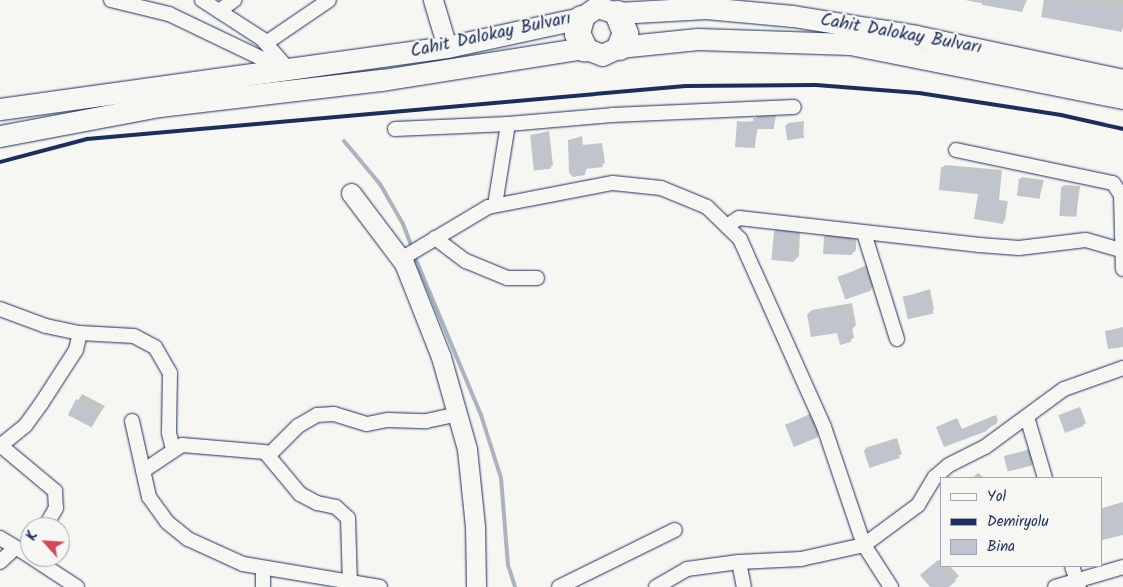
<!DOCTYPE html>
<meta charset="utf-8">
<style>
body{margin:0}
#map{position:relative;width:1123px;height:587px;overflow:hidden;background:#f6f6f2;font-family:Kalam,sans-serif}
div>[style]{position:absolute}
.shadow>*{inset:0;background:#0003;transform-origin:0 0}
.stream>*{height:4px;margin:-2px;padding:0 2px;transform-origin:2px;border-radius:2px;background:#abb2c0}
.building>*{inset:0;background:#c0c4cd;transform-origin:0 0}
.roads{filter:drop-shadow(0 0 1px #1b2f5e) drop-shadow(0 0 1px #1b2f5e)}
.street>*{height:14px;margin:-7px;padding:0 7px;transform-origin:7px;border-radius:7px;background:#f6f6f2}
.secondary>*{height:19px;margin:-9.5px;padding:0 9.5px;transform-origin:9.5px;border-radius:9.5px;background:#f6f6f2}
.primary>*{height:21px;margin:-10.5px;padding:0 10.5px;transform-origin:10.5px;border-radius:10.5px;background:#f6f6f2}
.highway>*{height:25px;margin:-12.5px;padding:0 12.5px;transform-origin:12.5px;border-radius:12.5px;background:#f6f6f2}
.rail>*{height:4px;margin:-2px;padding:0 2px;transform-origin:2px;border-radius:2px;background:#1b2f5e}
span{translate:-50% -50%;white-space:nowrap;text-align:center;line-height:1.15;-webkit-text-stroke:4.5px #f6f6f2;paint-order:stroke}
.street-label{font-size:18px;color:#1b2f5e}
.legend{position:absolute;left:940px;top:477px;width:162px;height:90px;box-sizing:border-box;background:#f6f6f2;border:1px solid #9ea6b7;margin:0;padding:6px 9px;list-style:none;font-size:15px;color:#1b2f5e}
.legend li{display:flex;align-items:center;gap:10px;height:25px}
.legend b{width:25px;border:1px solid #9ea6b7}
.north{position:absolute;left:20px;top:517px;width:50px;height:50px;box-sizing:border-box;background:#f6f6f2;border:1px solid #9ea6b7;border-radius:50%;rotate:296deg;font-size:14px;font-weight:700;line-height:20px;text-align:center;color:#1b2f5e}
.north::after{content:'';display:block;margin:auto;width:18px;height:22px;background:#d1495b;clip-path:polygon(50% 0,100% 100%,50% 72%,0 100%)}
</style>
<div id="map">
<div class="shadow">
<i style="clip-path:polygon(965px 0,1027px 0,1022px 11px)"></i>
<i style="clip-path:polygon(1045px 0,1123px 0,1123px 29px,1042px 16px)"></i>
<i style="clip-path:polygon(776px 115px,774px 127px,758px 128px,754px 147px,738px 122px,755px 121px,757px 116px)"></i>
<i style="clip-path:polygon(804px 121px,803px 137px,786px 126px,788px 123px)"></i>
<i style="clip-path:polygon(549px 131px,553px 165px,550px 167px,532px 135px)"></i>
<i style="clip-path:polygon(582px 136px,583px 145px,602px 143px,605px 163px,587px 168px,585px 174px,569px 140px)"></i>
<i style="clip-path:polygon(945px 165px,1002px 170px,999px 200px,1008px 201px,1005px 220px,1002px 222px,980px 193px,942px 168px)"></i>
<i style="clip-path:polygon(1022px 177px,1044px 180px,1039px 198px,1020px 179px)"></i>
<i style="clip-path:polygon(1064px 185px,1080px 186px,1076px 216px,1062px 187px)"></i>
<i style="clip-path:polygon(779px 227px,800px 230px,799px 256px,795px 260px,775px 231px)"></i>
<i style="clip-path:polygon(829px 233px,856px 236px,856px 250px,852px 254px,825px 237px)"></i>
<i style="clip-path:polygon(867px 265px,874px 286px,870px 290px,840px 277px)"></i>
<i style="clip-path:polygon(930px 289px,934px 310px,932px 312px,905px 297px)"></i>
<i style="clip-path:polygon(852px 303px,856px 325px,852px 329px,854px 337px,850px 341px,808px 314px,812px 310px)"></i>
<i style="clip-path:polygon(1123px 327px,1123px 346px,1107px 331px)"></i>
<i style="clip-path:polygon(82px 394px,105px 406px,91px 427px,69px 415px)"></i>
<i style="clip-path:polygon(1080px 407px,1086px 423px,1083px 425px,1060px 416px)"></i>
<i style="clip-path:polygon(813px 412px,821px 432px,817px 436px,787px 426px)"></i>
<i style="clip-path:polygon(996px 415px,998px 421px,987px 430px,945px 446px,937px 428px,957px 418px,962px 429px)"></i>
<i style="left:897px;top:438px;width:17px;height:33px;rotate:73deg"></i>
<i style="clip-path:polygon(1030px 449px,1034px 463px,1032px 465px,1006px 457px)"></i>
<i style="clip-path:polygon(978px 473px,984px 478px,972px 478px)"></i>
<i style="clip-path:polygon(1123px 502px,1123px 534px,1102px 540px,1102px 508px)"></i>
<i style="clip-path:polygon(942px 558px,942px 566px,950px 566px,959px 576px,947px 587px,932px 587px,926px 572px)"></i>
</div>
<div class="stream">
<i style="left:344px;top:141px;width:56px;rotate:50.1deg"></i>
<i style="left:380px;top:184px;width:46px;rotate:60.1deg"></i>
<i style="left:403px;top:224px;width:26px;rotate:69deg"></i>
<i style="left:414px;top:255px;width:173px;rotate:67.3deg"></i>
<i style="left:481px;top:415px;width:66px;rotate:72.4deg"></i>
<i style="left:501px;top:478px;width:87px;rotate:85.4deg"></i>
<i style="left:508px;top:565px;width:23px;rotate:72deg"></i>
</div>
<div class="building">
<i style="clip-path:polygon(982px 0,1025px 0,1022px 12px,982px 5px)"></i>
<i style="clip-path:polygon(1044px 0,1123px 3px,1122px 32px,1041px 17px)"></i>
<i style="clip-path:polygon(774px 117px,774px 129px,756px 129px,755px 148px,735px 147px,737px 121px,754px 123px,753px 118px)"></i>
<i style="left:802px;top:123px;width:15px;height:17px;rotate:82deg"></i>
<i style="left:547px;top:133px;width:36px;height:17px;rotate:84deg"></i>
<i style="clip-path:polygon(580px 138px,581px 147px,600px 144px,603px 167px,585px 169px,585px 175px,573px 177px,569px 173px,568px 140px)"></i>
<i style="clip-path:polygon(941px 167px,1000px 172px,997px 202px,1006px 203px,1003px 224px,974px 219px,978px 194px,939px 190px)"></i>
<i style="left:1019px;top:179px;width:23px;height:17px;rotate:7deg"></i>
<i style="left:1061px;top:187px;width:17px;height:29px;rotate:3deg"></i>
<i style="left:774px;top:231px;width:23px;height:29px;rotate:5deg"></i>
<i style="clip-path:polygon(824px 236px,853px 240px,852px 255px,823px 254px)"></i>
<i style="left:863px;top:268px;width:24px;height:27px;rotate:71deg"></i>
<i style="left:928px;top:291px;width:23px;height:26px;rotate:77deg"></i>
<i style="clip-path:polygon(848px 306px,853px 330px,848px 331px,851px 342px,840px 345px,837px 333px,811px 337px,807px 314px)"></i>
<i style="clip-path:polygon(1123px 328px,1123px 347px,1108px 349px,1105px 331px)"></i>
<i style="left:76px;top:399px;width:27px;height:18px;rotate:27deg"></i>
<i style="left:1077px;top:408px;width:19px;height:20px;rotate:69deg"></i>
<i style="left:809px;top:415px;width:24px;height:26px;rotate:68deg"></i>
<i style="clip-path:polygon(993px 416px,997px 424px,986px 428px,987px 431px,944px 447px,936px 427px,955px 419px,960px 430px)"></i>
<i style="left:894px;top:440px;width:19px;height:32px;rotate:72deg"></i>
<i style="left:1028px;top:450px;width:16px;height:25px;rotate:76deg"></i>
<i style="clip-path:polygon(1123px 504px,1123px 535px,1102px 540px,1102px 510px)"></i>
<i style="clip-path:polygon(938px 560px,956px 581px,949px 587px,930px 587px,920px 575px)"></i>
</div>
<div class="roads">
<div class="street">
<i style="left:111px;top:0;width:60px;rotate:13.6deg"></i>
<i style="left:169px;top:14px;width:127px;rotate:25.6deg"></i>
<i style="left:202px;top:0;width:72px;rotate:33deg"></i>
<i style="left:262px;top:39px;width:37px;rotate:49deg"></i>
<i style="left:219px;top:11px;width:19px;rotate:-36deg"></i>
<i style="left:266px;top:43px;width:76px;rotate:-34.3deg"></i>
<i style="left:395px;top:129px;width:113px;rotate:-2.5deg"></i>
<i style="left:508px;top:124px;width:104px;rotate:-4.9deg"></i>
<i style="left:612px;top:115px;width:182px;rotate:-2.5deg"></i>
<i style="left:956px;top:150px;width:160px;rotate:11.9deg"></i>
<i style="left:1113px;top:183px;width:14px;rotate:56deg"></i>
<i style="left:1121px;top:195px;width:74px;rotate:88.5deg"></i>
<i style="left:495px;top:205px;width:82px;rotate:-80.9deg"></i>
<i style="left:727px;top:226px;width:14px;rotate:-34deg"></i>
<i style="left:739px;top:218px;width:242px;rotate:6.4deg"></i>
<i style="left:979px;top:245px;width:40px;rotate:4.3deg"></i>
<i style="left:1019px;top:248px;width:67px;rotate:-6.8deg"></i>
<i style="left:1086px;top:240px;width:36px;rotate:16deg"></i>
<i style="left:864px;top:233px;width:111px;rotate:72.7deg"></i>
<i style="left:435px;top:238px;width:39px;rotate:37deg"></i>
<i style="left:466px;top:261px;width:44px;rotate:22.5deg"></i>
<i style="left:507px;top:278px;width:30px"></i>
<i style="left:401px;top:259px;width:101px;rotate:-30.9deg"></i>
<i style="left:488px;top:207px;width:127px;rotate:-10.9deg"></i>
<i style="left:613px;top:183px;width:48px;rotate:5.9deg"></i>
<i style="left:661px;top:188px;width:50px;rotate:22.4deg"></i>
<i style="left:707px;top:207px;width:46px;rotate:44.1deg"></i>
<i style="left:740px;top:239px;width:206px;rotate:65.9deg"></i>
<i style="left:824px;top:427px;width:125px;rotate:71.3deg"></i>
<i style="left:864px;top:545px;width:50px;rotate:57.3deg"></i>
<i style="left:0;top:309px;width:49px;rotate:20.3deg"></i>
<i style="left:46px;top:326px;width:35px;rotate:12deg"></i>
<i style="left:80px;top:333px;width:54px;rotate:3.2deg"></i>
<i style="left:134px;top:336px;width:24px;rotate:28deg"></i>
<i style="left:155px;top:347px;width:30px;rotate:60deg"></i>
<i style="left:170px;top:373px;width:60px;rotate:91deg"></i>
<i style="left:169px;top:433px;width:16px;rotate:76deg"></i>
<i style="left:1027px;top:417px;width:64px;rotate:73.6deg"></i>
<i style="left:132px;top:421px;width:78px;rotate:77.4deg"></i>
<i style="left:149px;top:497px;width:31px;rotate:54deg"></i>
<i style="left:167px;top:522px;width:27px;rotate:39deg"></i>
<i style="left:188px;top:539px;width:60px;rotate:24.4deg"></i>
<i style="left:243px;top:564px;width:139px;rotate:9.5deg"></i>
<i style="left:0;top:445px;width:72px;rotate:39.9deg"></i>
<i style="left:55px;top:491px;width:17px;rotate:87deg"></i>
<i style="left:56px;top:508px;width:22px;rotate:120deg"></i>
<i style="left:0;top:446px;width:32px;rotate:-39deg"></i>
<i style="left:25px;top:426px;width:27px;rotate:-54deg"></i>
<i style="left:41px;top:404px;width:64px;rotate:-57.1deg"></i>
<i style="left:76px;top:350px;width:17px;rotate:-77deg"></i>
<i style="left:269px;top:455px;width:41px;rotate:-45deg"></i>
<i style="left:298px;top:426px;width:22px;rotate:-30deg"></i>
<i style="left:317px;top:415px;width:17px;rotate:-3deg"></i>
<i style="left:334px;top:414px;width:34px;rotate:17deg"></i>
<i style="left:367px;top:424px;width:21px;rotate:-11deg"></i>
<i style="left:388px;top:420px;width:38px;rotate:2deg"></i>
<i style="left:426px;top:421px;width:34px;rotate:-12deg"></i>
<i style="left:143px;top:471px;width:47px;rotate:-33.7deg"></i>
<i style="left:182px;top:445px;width:83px;rotate:4.8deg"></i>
<i style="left:265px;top:452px;width:55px;rotate:50.2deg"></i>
<i style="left:300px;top:494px;width:19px;rotate:28deg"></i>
<i style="left:317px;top:503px;width:19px;rotate:12deg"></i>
<i style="left:336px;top:507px;width:16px;rotate:43deg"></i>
<i style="left:348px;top:518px;width:69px;rotate:88.3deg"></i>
<i style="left:0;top:538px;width:35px;rotate:31deg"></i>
<i style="left:31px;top:557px;width:55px;rotate:33.1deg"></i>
<i style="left:0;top:562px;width:21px;rotate:-43deg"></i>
<i style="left:739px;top:562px;width:25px;rotate:79deg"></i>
<i style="left:1072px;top:566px;width:22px;rotate:72deg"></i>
<i style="left:263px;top:568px;width:19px;rotate:90deg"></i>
<i style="left:559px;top:587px;width:129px;rotate:-26.2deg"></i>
<i style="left:656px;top:587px;width:36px;rotate:-30deg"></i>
<i style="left:687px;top:569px;width:52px;rotate:-7.7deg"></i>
<i style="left:739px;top:562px;width:62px;rotate:-2.8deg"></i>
<i style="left:801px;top:559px;width:65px;rotate:-12.5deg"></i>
<i style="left:864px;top:545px;width:67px;rotate:-36.5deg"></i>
<i style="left:918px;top:505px;width:33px;rotate:-59deg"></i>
<i style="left:935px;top:477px;width:18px;rotate:-41deg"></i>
<i style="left:949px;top:465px;width:40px;rotate:-26.6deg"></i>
<i style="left:985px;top:447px;width:98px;rotate:-36.3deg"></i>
<i style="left:1064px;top:389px;width:63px;rotate:-19.6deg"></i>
<i style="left:1055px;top:587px;width:71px;rotate:-16.4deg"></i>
</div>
<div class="secondary">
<i style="left:433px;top:0;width:49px;rotate:73.4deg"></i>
<i style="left:351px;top:193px;width:88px;rotate:52.9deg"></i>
<i style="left:404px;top:263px;width:101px;rotate:68.5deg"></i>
<i style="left:441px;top:357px;width:96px;rotate:74.2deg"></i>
<i style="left:467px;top:449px;width:78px;rotate:84.1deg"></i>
<i style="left:475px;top:527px;width:60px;rotate:89deg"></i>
</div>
<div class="primary">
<i style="left:0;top:109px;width:451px;rotate:-7.9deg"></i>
<i style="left:447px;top:47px;width:137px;rotate:-12.2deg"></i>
<i style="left:581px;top:18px;width:19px;rotate:-35deg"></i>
<i style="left:597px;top:7px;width:21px;rotate:17deg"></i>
<i style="left:617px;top:13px;width:89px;rotate:-3.2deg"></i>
<i style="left:706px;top:8px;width:87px;rotate:5.3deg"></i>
<i style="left:793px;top:16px;width:125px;rotate:9.2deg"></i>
<i style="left:916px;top:36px;width:212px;rotate:12deg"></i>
<i style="left:0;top:136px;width:162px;rotate:-10.7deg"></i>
<i style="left:159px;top:106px;width:225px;rotate:-6.7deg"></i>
<i style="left:382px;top:80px;width:205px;rotate:-9deg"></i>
<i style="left:584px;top:48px;width:19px;rotate:21deg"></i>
<i style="left:602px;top:55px;width:19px;rotate:-25deg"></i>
<i style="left:619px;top:47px;width:79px;rotate:-5.8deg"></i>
<i style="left:698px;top:39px;width:152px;rotate:1.9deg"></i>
<i style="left:850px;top:44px;width:278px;rotate:11.2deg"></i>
</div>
<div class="highway">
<i style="left:617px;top:13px;width:22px;rotate:68deg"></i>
<i style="left:625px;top:33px;width:15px;rotate:113deg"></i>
<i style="left:581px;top:18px;width:16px;rotate:105deg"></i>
<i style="left:577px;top:33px;width:17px;rotate:65deg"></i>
</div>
</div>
<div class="rail">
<i style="left:0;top:162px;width:90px;rotate:-14.8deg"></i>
<i style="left:87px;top:139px;width:601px;rotate:-5.06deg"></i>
<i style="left:686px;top:86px;width:130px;rotate:-0.4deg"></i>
<i style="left:816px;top:85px;width:103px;rotate:4.4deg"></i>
<i style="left:919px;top:93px;width:144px;rotate:8.8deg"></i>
<i style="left:1061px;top:115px;width:64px;rotate:12.7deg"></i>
</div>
<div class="street-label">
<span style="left:901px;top:35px;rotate:10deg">Cahit Dalokay Bulvarı</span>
<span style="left:491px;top:36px;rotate:-12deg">Cahit Dalokay Bulvarı</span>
</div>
<ul class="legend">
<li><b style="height:6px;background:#f6f6f2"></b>Yol</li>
<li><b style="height:6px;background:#1b2f5e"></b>Demiryolu</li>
<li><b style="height:14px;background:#c0c4cd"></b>Bina</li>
</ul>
<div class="north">K</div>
</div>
